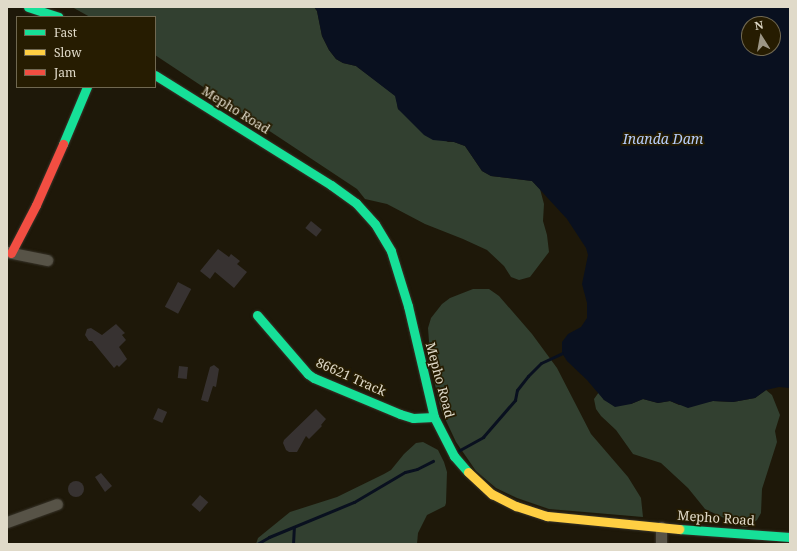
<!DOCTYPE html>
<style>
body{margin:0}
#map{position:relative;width:797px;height:551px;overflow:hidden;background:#1e1809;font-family:"Noto Serif",serif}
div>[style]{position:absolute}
.green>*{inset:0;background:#324030}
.water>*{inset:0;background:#09101f}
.stream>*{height:3px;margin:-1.5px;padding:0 1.5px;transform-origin:1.5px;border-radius:1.5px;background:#09101f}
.building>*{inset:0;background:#373231;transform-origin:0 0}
.round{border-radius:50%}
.roads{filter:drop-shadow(0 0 1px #38342a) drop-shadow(0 0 1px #38342a)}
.street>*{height:11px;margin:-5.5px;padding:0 5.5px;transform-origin:5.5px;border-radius:5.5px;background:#575347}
.fast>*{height:9px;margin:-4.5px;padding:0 4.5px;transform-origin:4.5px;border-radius:4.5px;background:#16e098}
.slow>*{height:9px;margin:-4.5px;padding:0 4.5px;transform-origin:4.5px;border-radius:4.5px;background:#ffcf43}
.jam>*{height:9px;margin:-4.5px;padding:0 4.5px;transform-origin:4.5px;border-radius:4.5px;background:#f24e42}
span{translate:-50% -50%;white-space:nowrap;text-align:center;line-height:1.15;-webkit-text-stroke:3.5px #261c01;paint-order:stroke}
.street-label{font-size:13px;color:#e0dac9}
.water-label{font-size:14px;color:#b5cdfc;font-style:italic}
.frame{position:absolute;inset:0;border:8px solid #e0dac9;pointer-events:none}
.legend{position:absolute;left:16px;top:16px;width:140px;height:72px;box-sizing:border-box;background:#261c01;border:1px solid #706851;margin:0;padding:5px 7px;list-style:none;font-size:12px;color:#e0dac9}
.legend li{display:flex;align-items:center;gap:8px;height:20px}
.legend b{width:20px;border:1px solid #706851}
.north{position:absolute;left:741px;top:16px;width:40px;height:40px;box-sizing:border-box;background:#261c01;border:1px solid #706851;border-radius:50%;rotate:349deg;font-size:11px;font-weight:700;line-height:16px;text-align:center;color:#e0dac9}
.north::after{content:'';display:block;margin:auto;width:14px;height:18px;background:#9c9686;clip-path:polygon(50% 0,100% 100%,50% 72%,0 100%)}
</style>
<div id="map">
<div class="green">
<i style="clip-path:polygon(72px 7px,314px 7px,317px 11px,322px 36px,329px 50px,336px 59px,343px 63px,356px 66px,396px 96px,398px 109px,448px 142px,454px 142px,465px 146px,482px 171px,491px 176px,532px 181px,540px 189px,544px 204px,543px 221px,547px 235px,549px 252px,530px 277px,519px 280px,511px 277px,504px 266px,487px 250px,463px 239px,425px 224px,387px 204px,365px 199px,357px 189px,155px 55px,155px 17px,90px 17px)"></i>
<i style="clip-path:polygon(473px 289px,489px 289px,499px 296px,532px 334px,557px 368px,591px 434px,628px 477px,641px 498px,643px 517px,549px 509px,517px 498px,496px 488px,476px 471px,456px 442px,441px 410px,431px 368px,428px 328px,431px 318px,442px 304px,450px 298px)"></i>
<i style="clip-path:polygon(766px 390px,772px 395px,780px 415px,775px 431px,777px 442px,762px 489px,761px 513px,757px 520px,747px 527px,743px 527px,705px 509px,688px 488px,661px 463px,633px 454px,616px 430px,601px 416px,596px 409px,594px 399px,599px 392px,604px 400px,631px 404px,643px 399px,658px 403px,670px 401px,679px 405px,713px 401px,733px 402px,755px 398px)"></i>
<i style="clip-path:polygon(423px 442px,438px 450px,444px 462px,447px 472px,446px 503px,445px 506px,427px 515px,418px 533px,417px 544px,256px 544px,258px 538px,290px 512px,337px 497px,384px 474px,391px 470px,404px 454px,416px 443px)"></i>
</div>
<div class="water">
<i style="clip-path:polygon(evenodd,314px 7px,790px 7px,790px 388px,779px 387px,766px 390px,755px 398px,733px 402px,713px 401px,688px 408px,670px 401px,658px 403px,643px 399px,631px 404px,615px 407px,604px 400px,587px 380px,567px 361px,562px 353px,562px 342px,568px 334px,581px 327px,587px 318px,587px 303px,582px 284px,588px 255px,586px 248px,567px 219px,532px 181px,491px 176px,482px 171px,465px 146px,454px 142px,433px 140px,424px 135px,398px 109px,395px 96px,356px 66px,343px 63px,336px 59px,329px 50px,322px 36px,317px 11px,314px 7px,749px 24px,773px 24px,773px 48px,749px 48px,749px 24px)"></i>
</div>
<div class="stream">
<i style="left:458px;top:451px;width:29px;rotate:-29deg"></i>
<i style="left:483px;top:437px;width:49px;rotate:-49.1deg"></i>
<i style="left:515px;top:400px;width:10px;rotate:-79deg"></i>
<i style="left:517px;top:390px;width:18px;rotate:-52deg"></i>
<i style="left:528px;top:376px;width:18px;rotate:-45deg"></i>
<i style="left:541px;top:363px;width:23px;rotate:-25deg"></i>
<i style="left:257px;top:544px;width:14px;rotate:-30deg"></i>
<i style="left:269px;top:537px;width:92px;rotate:-22.4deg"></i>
<i style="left:354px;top:502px;width:59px;rotate:-30.5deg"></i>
<i style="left:405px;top:472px;width:12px;rotate:-14deg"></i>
<i style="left:417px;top:469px;width:18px;rotate:-27deg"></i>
<i style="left:293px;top:544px;width:17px;rotate:-87deg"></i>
</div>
<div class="building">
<i style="left:311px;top:221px;width:14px;height:9px;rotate:39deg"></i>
<i style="clip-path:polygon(218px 249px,229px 257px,231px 254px,240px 261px,237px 264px,247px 272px,234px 288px,215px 272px,210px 279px,200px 271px)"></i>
<i style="left:178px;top:282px;width:15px;height:28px;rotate:28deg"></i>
<i style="clip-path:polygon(116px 324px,125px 333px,122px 335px,126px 340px,119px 347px,127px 359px,119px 367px,117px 365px,114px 368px,92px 341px,89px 341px,85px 335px,87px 329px,91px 328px,102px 335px)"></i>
<i style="clip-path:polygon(214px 365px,219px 369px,216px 387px,213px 386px,208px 402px,201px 400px,210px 367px)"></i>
<i style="left:179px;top:366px;width:9px;height:12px;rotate:6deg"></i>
<i style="left:158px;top:408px;width:10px;height:12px;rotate:24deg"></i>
<i style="clip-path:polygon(316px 409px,326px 419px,321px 425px,322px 426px,309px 439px,306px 436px,297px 452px,289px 452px,286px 450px,283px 443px,284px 440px)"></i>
<i style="clip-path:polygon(101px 473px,112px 486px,105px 492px,95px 477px)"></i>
<i class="round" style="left:68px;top:481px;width:16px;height:16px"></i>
<i style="left:200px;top:495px;width:11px;height:13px;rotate:41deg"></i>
</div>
<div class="roads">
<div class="street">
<i style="left:7px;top:252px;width:41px;rotate:11.3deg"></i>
<i style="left:7px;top:522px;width:53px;rotate:-19.8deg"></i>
<i style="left:661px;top:544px;width:17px;rotate:-90deg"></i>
</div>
<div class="fast">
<i style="left:28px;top:7px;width:32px;rotate:18deg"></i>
<i style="left:155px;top:75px;width:208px;rotate:32deg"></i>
<i style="left:331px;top:185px;width:31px;rotate:36deg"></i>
<i style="left:356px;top:203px;width:28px;rotate:48deg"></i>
<i style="left:375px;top:224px;width:31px;rotate:59deg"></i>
<i style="left:391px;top:251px;width:58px;rotate:72.8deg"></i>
<i style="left:408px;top:306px;width:114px;rotate:76.8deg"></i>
<i style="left:434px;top:417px;width:44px;rotate:62.9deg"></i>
<i style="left:454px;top:456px;width:21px;rotate:49deg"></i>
<i style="left:63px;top:144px;width:62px;rotate:-67.2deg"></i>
<i style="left:257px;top:315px;width:78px;rotate:49.2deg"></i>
<i style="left:308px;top:374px;width:7px;rotate:34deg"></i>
<i style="left:314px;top:378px;width:93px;rotate:22.7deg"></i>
<i style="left:400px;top:414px;width:14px;rotate:17deg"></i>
<i style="left:413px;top:418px;width:21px;rotate:-3deg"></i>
<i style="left:679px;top:529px;width:111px;rotate:4.1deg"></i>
</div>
<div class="slow">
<i style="left:468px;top:472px;width:33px;rotate:43deg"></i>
<i style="left:492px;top:494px;width:27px;rotate:27deg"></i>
<i style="left:516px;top:506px;width:33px;rotate:18deg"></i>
<i style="left:547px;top:516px;width:133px;rotate:5.6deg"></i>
</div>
<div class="jam">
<i style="left:11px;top:253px;width:54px;rotate:-62.5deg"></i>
<i style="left:36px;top:205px;width:67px;rotate:-66.1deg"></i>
</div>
</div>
<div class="street-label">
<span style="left:236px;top:110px;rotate:32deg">Mepho Road</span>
<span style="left:351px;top:377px;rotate:24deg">86621 Track</span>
<span style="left:440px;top:380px;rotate:75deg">Mepho Road</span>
<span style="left:716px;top:518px;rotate:4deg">Mepho Road</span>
</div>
<div class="water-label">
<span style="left:663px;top:139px">Inanda Dam</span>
</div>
<div class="frame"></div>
<ul class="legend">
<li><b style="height:5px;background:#16e098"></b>Fast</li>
<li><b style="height:5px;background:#ffcf43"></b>Slow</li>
<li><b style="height:5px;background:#f24e42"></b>Jam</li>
</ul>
<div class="north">N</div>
</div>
